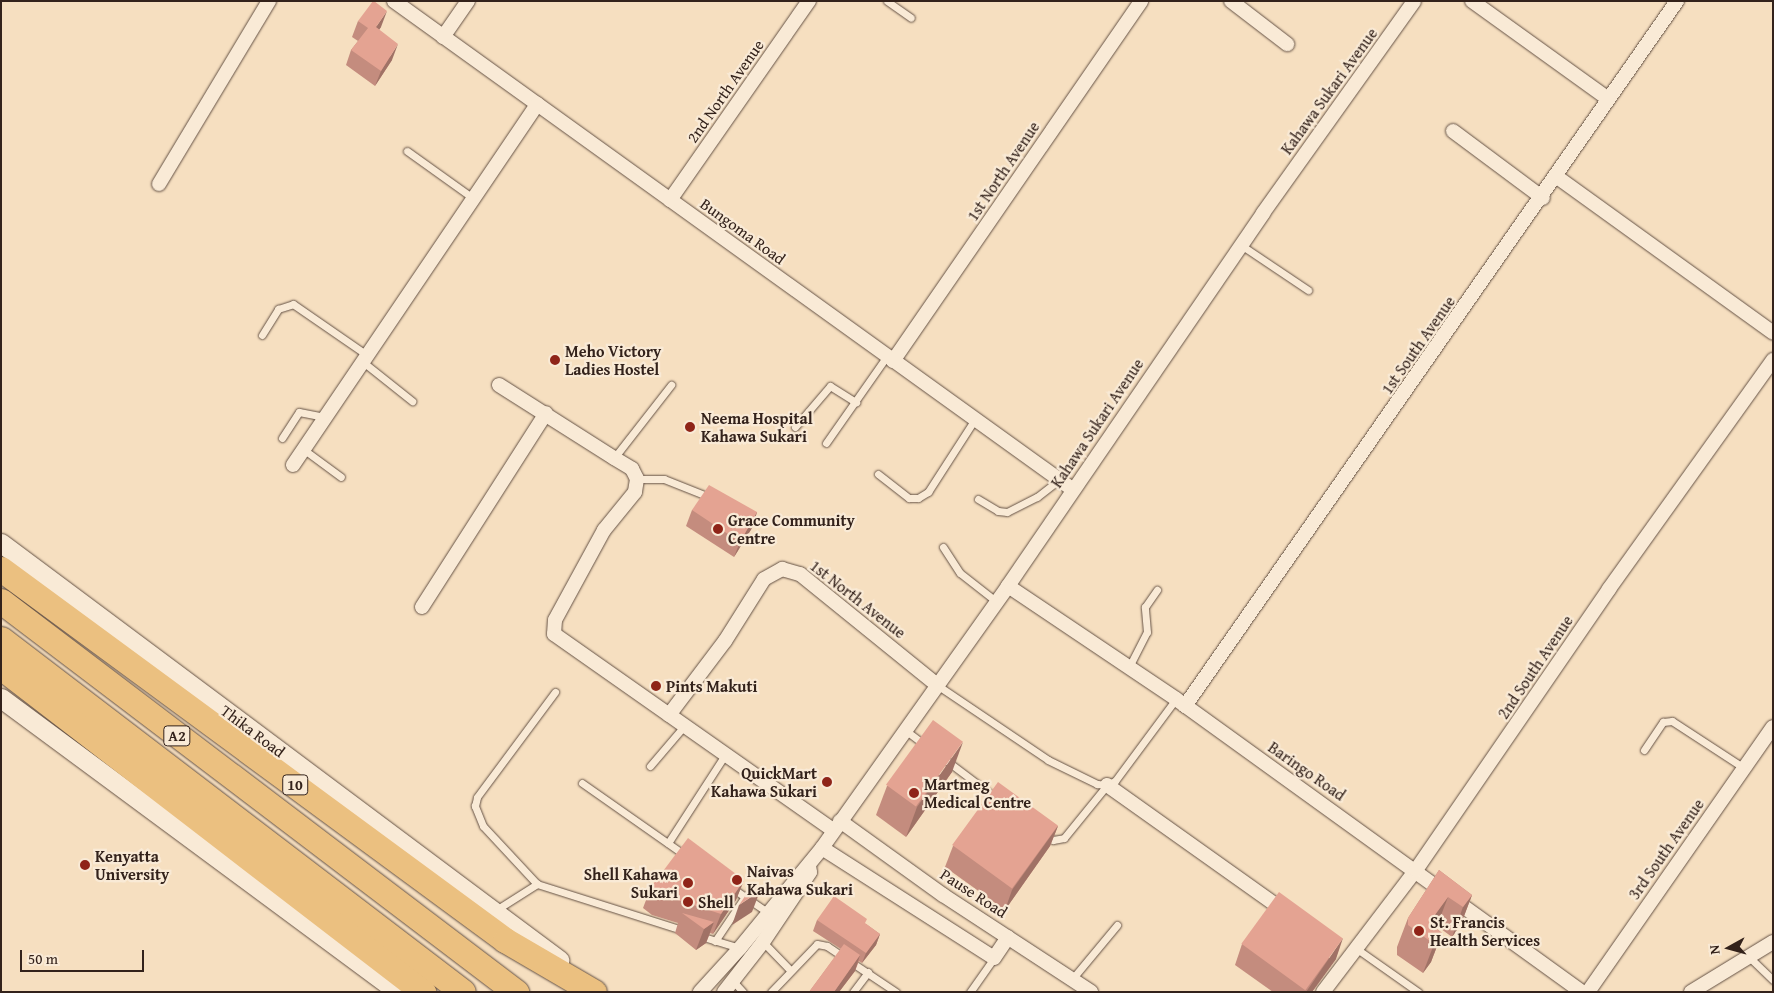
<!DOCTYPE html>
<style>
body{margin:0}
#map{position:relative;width:1774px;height:993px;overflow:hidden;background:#f6dfc0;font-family:"Gentium Book Plus",serif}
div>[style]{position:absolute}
.roads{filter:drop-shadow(0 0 1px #645144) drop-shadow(0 0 1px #645144)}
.lane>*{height:7px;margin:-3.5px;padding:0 3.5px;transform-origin:3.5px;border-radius:3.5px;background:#f9ead6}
.street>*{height:14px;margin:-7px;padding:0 7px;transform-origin:7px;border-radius:7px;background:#f9ead6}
.secondary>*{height:19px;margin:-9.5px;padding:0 9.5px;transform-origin:9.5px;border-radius:9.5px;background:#f9ead6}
.highway>*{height:25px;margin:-12.5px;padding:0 12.5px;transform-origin:12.5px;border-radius:12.5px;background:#ebc080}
.wall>*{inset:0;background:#c48c7e}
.shaded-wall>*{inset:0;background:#a07266}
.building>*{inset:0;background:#e4a392;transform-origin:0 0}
.dots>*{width:14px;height:14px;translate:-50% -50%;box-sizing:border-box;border:2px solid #f9ead6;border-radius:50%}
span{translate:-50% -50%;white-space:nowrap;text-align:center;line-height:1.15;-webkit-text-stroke:4.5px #f9ead6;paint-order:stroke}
.shield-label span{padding:1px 4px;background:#f9ead6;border:1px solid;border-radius:4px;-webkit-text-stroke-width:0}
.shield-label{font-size:15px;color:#33221b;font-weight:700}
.street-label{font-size:16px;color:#33221b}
.poi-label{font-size:16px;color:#33221b;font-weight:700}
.left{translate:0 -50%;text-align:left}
.right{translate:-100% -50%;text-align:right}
.frame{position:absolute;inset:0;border:2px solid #33221b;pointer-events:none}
.north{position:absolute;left:1704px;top:923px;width:50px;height:50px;-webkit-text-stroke:4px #f9ead6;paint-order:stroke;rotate:263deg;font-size:14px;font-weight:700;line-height:20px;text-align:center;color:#33221b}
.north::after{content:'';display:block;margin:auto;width:18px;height:22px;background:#33221b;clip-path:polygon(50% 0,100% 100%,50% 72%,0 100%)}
.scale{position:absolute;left:20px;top:950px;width:124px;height:22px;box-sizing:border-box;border:2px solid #33221b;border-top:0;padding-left:6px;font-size:15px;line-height:18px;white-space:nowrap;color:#33221b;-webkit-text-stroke:4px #f9ead6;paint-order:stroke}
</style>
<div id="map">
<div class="roads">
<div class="lane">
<i style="left:887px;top:1px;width:29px;rotate:35deg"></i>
<i style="left:407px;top:151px;width:81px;rotate:35.5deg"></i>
<i style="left:1241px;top:245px;width:81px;rotate:33.9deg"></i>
<i style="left:262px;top:335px;width:31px;rotate:-58deg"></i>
<i style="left:278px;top:309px;width:16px;rotate:-18deg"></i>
<i style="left:293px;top:304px;width:90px;rotate:34.6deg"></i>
<i style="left:363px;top:362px;width:63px;rotate:38.5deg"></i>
<i style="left:795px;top:427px;width:54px;rotate:-49.5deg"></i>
<i style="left:830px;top:386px;width:31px;rotate:32deg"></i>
<i style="left:282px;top:438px;width:31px;rotate:-57deg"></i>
<i style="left:299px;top:412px;width:26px;rotate:11deg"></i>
<i style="left:826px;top:443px;width:106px;rotate:-55deg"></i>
<i style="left:303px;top:449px;width:47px;rotate:36.4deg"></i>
<i style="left:614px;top:458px;width:93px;rotate:-52deg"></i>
<i style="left:878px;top:474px;width:39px;rotate:38deg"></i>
<i style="left:909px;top:498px;width:9px"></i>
<i style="left:918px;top:498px;width:12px;rotate:-31deg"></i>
<i style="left:928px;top:492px;width:87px;rotate:-57.2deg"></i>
<i style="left:637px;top:479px;width:27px"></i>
<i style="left:664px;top:479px;width:46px;rotate:21.6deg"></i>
<i style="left:978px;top:499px;width:23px;rotate:31deg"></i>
<i style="left:998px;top:511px;width:9px;rotate:6deg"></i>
<i style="left:1007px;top:512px;width:34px;rotate:-27deg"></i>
<i style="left:1037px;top:497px;width:28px;rotate:-38deg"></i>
<i style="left:943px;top:547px;width:31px;rotate:57deg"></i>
<i style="left:960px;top:573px;width:47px;rotate:38.1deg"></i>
<i style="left:1129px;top:667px;width:39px;rotate:-63deg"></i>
<i style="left:1147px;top:632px;width:25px;rotate:-95deg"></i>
<i style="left:1145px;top:607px;width:21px;rotate:-55deg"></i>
<i style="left:937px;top:685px;width:134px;rotate:34deg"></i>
<i style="left:1048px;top:760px;width:55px;rotate:26.1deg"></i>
<i style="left:1097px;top:784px;width:10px;rotate:6deg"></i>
<i style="left:1107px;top:785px;width:9px;rotate:-27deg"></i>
<i style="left:1115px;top:781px;width:102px;rotate:-53.4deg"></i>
<i style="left:905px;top:730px;width:26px;rotate:37deg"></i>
<i style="left:1644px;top:750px;width:34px;rotate:-56deg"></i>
<i style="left:1663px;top:722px;width:9px;rotate:-6deg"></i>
<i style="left:1672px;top:721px;width:86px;rotate:33.1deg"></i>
<i style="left:947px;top:761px;width:61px;rotate:37.1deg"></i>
<i style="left:650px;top:766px;width:52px;rotate:-49.6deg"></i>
<i style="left:582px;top:783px;width:126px;rotate:35deg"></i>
<i style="left:1045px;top:834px;width:10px;rotate:37deg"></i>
<i style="left:1053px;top:840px;width:11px;rotate:-10deg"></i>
<i style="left:1064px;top:838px;width:68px;rotate:-50.9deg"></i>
<i style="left:668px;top:843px;width:105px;rotate:-57.1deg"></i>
<i style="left:537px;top:884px;width:79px;rotate:-133deg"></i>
<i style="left:483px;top:826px;width:22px;rotate:-112deg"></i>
<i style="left:475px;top:806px;width:9px;rotate:-77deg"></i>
<i style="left:477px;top:797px;width:131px;rotate:-53.4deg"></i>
<i style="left:732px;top:888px;width:42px;rotate:34.4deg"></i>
<i style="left:496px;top:910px;width:49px;rotate:-32.4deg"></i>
<i style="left:537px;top:884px;width:155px;rotate:17.6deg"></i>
<i style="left:700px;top:936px;width:42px;rotate:16.7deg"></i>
<i style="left:715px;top:941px;width:52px;rotate:-56deg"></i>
<i style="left:763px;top:942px;width:39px;rotate:46deg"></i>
<i style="left:1357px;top:949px;width:75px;rotate:35.2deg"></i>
<i style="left:1749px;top:957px;width:33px;rotate:44deg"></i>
<i style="left:1073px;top:978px;width:69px;rotate:-50.3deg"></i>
<i style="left:733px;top:981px;width:15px;rotate:48deg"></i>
<i style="left:771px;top:992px;width:66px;rotate:-46.2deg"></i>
<i style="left:817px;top:944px;width:10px;rotate:11deg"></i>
<i style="left:827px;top:946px;width:83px;rotate:33.7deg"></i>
<i style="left:853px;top:992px;width:25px;rotate:-53deg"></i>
<i style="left:970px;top:992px;width:42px;rotate:-54.8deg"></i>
</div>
<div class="street">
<i style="left:394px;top:1px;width:835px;rotate:35.74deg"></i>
<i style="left:1231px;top:1px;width:71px;rotate:37.5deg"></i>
<i style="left:1472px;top:1px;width:166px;rotate:35.7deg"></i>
<i style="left:443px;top:37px;width:44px;rotate:-55.2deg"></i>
<i style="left:1453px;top:131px;width:112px;rotate:36.7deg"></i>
<i style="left:1557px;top:177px;width:266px;rotate:35.8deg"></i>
<i style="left:159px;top:184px;width:214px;rotate:-59deg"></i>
<i style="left:670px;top:200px;width:243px;rotate:-55.1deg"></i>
<i style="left:893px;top:361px;width:437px;rotate:-55.4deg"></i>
<i style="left:499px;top:385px;width:136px;rotate:32.4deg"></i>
<i style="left:614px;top:458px;width:21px;rotate:31deg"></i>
<i style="left:632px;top:469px;width:11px;rotate:63deg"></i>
<i style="left:637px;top:479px;width:13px;rotate:99deg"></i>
<i style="left:635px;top:492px;width:49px;rotate:129.2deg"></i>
<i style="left:604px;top:530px;width:102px;rotate:118.6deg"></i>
<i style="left:555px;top:620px;width:14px;rotate:94deg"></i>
<i style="left:554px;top:634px;width:341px;rotate:35.1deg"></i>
<i style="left:293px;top:465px;width:436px;rotate:-55.9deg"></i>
<i style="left:1008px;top:586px;width:202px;rotate:33.9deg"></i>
<i style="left:1176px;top:699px;width:501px;rotate:35.82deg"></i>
<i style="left:422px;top:607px;width:230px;rotate:-57.4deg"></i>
<i style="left:1185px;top:706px;width:860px;rotate:-55.09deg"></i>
<i style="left:669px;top:715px;width:93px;rotate:-52.9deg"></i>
<i style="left:725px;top:641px;width:73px;rotate:-57.8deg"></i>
<i style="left:764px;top:579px;width:21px;rotate:-29deg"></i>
<i style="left:782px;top:569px;width:19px;rotate:16deg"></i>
<i style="left:800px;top:574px;width:176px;rotate:39deg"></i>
<i style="left:1107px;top:785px;width:219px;rotate:35.4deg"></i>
<i style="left:840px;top:821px;width:127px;rotate:35.7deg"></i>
<i style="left:943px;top:895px;width:177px;rotate:33.2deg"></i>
<i style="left:822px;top:848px;width:204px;rotate:32.6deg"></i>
<i style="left:994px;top:958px;width:25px;rotate:-56deg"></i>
<i style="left:700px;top:992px;width:59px;rotate:-47.7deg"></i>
<i style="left:740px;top:948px;width:129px;rotate:-50.6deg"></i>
<i style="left:822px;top:848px;width:321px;rotate:-54.6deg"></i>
<i style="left:1008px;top:586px;width:452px;rotate:-55.6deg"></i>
<i style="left:1263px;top:213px;width:260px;rotate:-54.5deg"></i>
<i style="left:724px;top:992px;width:63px;rotate:-52deg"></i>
<i style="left:763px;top:942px;width:84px;rotate:-56.1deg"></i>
<i style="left:810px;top:872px;width:6px;rotate:-99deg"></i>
<i style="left:1323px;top:992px;width:153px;rotate:-52.7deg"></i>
<i style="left:1416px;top:870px;width:341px;rotate:-55.5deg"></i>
<i style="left:1609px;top:589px;width:282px;rotate:-54.4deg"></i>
<i style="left:1588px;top:992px;width:323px;rotate:-55.1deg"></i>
<i style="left:1691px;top:992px;width:96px;rotate:-31.4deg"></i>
</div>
<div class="secondary">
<i style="left:1px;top:543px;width:697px;rotate:36.77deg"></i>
<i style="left:1px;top:698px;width:494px;rotate:36.5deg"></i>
</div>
<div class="highway">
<i style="left:1px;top:569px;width:626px;rotate:36.36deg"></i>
<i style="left:505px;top:940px;width:103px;rotate:30.3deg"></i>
<i style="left:1px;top:601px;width:647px;rotate:37.21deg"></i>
<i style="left:1px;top:639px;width:581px;rotate:37.38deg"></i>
<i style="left:1px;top:667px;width:533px;rotate:37.6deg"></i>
</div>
</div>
<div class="wall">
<i style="clip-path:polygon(358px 21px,381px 27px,379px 30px,392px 60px,375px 86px,346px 65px,351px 50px,358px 41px,352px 37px)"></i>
<i style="clip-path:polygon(692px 510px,757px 512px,752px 528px,734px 557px,686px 526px)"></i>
<i style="clip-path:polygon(952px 772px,906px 837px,876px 815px,887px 786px)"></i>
<i style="clip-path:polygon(1058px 826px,1050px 846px,1005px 910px,945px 867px,953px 846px)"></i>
<i style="clip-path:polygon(1439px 870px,1472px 895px,1461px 924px,1452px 937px,1437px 926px,1436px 928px,1442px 933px,1431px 962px,1423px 973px,1397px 955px,1397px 947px,1408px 918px)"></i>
<i style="clip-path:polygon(744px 880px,736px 900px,713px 934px,710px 933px,706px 943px,696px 950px,675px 933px,678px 923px,652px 915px,643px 908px,651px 887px)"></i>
<i style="clip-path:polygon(817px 920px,866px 924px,880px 934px,876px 945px,862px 963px,859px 961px,855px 971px,839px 992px,809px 992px,841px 949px,813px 931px)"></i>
<i style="clip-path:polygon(1242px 944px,1336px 959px,1312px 992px,1273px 992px,1235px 965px)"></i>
</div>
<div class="shaded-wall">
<i style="clip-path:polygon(387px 11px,381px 27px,370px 42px,376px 27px)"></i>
<i style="clip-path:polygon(398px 44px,392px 60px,375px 86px,381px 71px)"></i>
<i style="clip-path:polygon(757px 512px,752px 528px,734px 557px,740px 542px)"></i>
<i style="clip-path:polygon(963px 742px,952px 772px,906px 837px,917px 807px)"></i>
<i style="clip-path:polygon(1058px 826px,1050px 846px,1005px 910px,1012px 890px)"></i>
<i style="clip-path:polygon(744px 880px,736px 900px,713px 934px,721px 914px)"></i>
<i style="clip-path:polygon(760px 891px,752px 912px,732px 925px,739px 905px)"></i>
<i style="clip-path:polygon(1472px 895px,1461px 924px,1452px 937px,1463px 907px)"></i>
<i style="clip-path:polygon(1448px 897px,1437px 926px,1428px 939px,1429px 923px)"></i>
<i style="clip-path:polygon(714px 922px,706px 943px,696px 950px,704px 929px)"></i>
<i style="clip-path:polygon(1442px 933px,1431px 962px,1423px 973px,1434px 944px)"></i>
<i style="clip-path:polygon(880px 934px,876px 945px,862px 963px,866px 953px)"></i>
<i style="clip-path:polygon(1343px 938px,1336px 959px,1312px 992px,1306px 992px)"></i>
<i style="clip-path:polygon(860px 955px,855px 971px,839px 992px,834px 992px)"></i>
</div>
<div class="building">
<i style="clip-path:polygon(373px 1px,374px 1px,387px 11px,376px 27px,398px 44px,381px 71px,351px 50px,368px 28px,358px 21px)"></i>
<i style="clip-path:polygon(709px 485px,757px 512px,740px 542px,692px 510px)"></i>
<i style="left:933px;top:720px;width:37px;height:80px;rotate:36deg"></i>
<i style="left:998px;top:782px;width:74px;height:78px;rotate:36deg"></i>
<i style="clip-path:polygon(688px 838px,744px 880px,721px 914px,659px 894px,651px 887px)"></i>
<i style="clip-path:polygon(1439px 870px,1472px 895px,1463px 907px,1448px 897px,1429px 923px,1442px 933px,1434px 944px,1408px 925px,1408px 918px)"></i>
<i style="clip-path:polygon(752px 886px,760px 891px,739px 905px)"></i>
<i style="left:1279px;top:892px;width:79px;height:64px;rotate:36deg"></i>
<i style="clip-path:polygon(834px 896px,867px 919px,865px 923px,880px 934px,866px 953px,817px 920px)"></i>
<i style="clip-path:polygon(682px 913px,714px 922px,704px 929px)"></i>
<i style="clip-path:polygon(844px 944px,860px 955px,834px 992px,809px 992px)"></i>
</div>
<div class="dots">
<i style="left:555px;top:360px;background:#8f2418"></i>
<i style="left:690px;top:427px;background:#8f2418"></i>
<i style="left:718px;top:529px;background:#8f2418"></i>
<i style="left:656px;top:686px;background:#8f2418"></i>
<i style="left:827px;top:782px;background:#8f2418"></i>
<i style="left:914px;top:793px;background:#8f2418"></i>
<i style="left:85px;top:865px;background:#8f2418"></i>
<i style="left:737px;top:880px;background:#8f2418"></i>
<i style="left:688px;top:883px;background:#8f2418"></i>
<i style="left:688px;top:902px;background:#8f2418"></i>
<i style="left:1419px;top:931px;background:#8f2418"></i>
</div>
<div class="shield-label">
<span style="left:177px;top:736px">A2</span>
<span style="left:295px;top:785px">10</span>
</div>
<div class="street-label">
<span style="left:725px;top:91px;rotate:-55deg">2nd North Avenue</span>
<span style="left:1329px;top:91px;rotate:-54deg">Kahawa Sukari Avenue</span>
<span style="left:1003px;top:171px;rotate:-56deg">1st North Avenue</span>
<span style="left:743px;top:231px;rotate:36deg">Bungoma Road</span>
<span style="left:1418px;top:345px;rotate:-55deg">1st South Avenue</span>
<span style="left:1097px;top:423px;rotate:-56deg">Kahawa Sukari Avenue</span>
<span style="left:858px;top:599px;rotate:38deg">1st North Avenue</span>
<span style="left:1535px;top:667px;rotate:-56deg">2nd South Avenue</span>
<span style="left:253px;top:731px;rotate:37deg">Thika Road</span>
<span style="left:1307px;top:771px;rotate:35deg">Baringo Road</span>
<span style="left:1666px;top:849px;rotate:-55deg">3rd South Avenue</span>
<span style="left:974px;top:893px;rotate:33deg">Pause Road</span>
</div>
<div class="poi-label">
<span class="left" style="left:565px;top:360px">Meho Victory<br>Ladies Hostel</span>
<span class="left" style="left:701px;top:427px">Neema Hospital<br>Kahawa Sukari</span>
<span class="left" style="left:728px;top:529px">Grace Community<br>Centre</span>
<span class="left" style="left:666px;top:686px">Pints Makuti</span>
<span class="right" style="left:817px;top:782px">QuickMart<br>Kahawa Sukari</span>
<span class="left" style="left:924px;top:793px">Martmeg<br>Medical Centre</span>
<span class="left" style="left:95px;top:865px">Kenyatta<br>University</span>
<span class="left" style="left:747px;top:880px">Naivas<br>Kahawa Sukari</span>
<span class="right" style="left:678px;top:883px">Shell Kahawa<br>Sukari</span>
<span class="left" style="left:698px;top:902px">Shell</span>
<span class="left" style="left:1430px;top:931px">St. Francis<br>Health Services</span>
</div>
<div class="frame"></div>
<div class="north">N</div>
<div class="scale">50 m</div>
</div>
